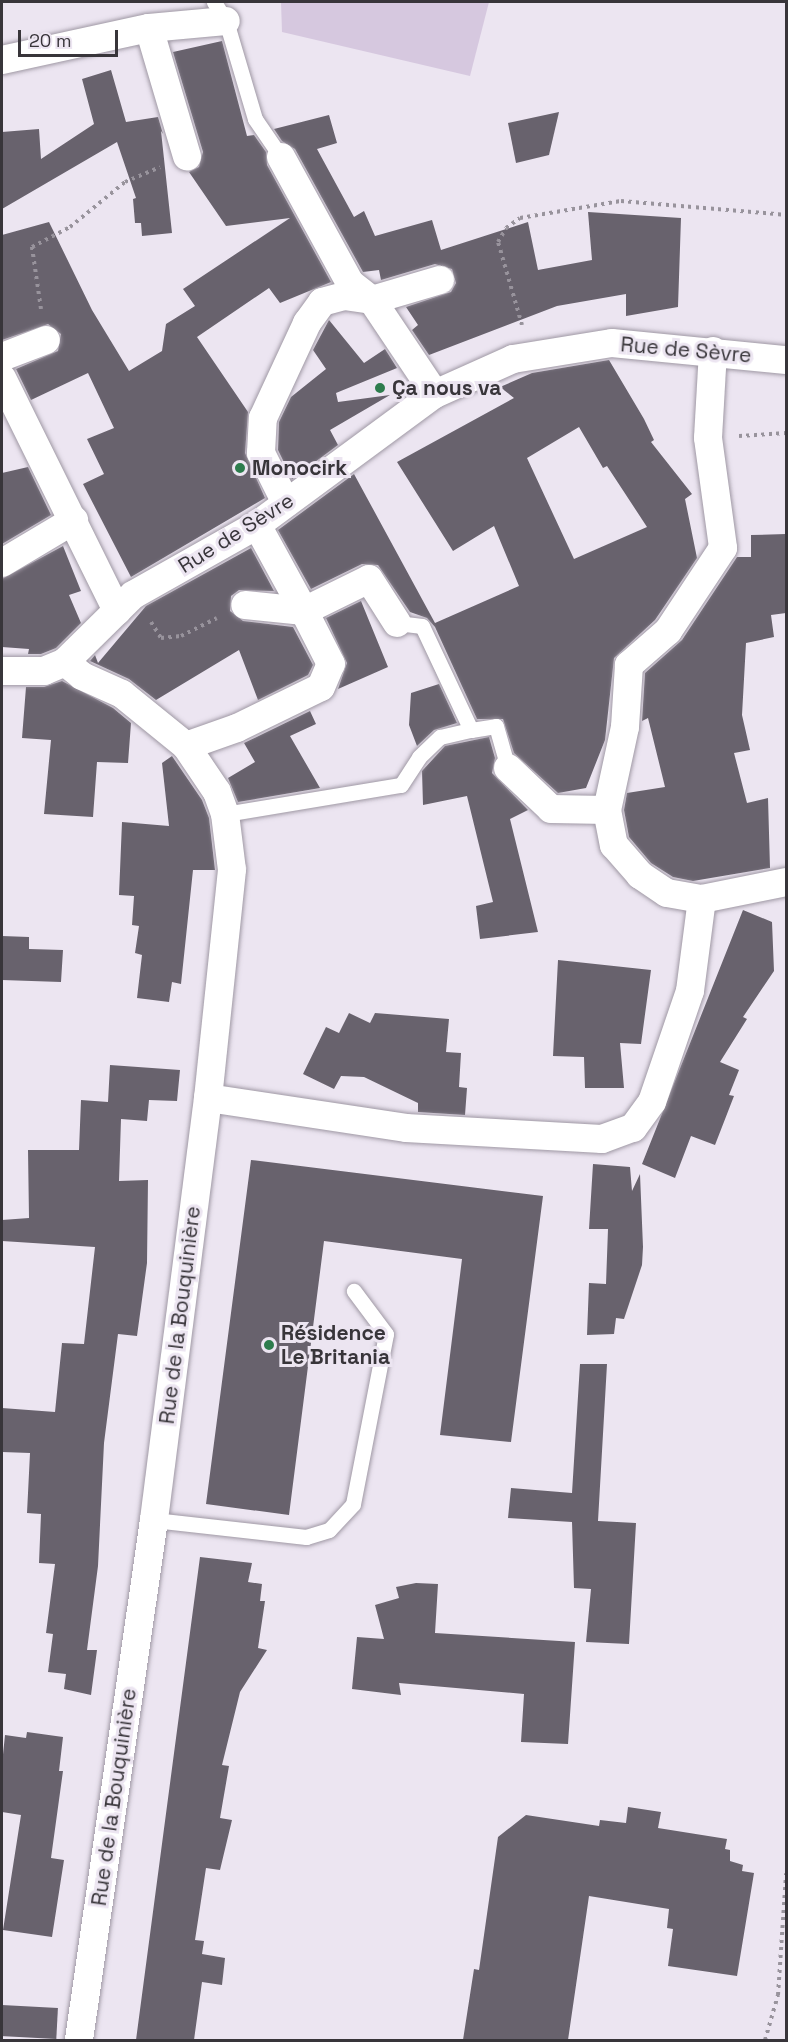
<!DOCTYPE html>
<meta charset="utf-8">
<style>
body{margin:0}
#map{position:relative;width:788px;height:2042px;overflow:hidden;background:#ece5f1;font-family:"Space Grotesk",sans-serif}
div>[style]{position:absolute}
.green>*{inset:0;background:#d6c8df}
.building>*{inset:0;background:#68626d;transform-origin:0 0}
.path>*{height:4px;margin-top:-2px;transform-origin:0;background:repeating-linear-gradient(90deg,#98939c 0 3px,transparent 0 7.5px)}
.roads{filter:drop-shadow(0 0 2px #9f98a4) drop-shadow(0 0 2px #9f98a4)}
.lane>*{height:15px;margin:-7.5px;padding:0 7.5px;transform-origin:7.5px;border-radius:7.5px;background:#fff}
.street>*{height:28px;margin:-14px;padding:0 14px;transform-origin:14px;border-radius:14px;background:#fff}
.dots>*{width:16px;height:16px;translate:-50% -50%;box-sizing:border-box;border:3px solid #ece5f1;border-radius:50%}
span{translate:-50% -50%;white-space:nowrap;text-align:center;line-height:1.15;-webkit-text-stroke:6px #ece5f1;paint-order:stroke}
.street-label{font-size:21px;color:#38353a}
.poi-label{font-size:21px;color:#38353a;font-weight:700}
.left{translate:0 -50%;text-align:left}
.frame{position:absolute;inset:0;border:3px solid #38353a;pointer-events:none}
.scale{position:absolute;left:18px;top:30px;width:100px;height:27px;box-sizing:border-box;border:3px solid #38353a;border-top:0;padding-left:8px;font-size:18px;line-height:21px;white-space:nowrap;color:#38353a;-webkit-text-stroke:4px #ece5f1;paint-order:stroke}
</style>
<div id="map">
<div class="green">
<i style="clip-path:polygon(281px 2px,489px 2px,470px 76px,282px 32px)"></i>
</div>
<div class="building">
<i style="clip-path:polygon(222px 41px,247px 136px,254px 135px,266px 152px,267px 165px,331px 282px,280px 303px,269px 288px,197px 337px,248px 412px,245px 453px,265px 498px,131px 577px,83px 484px,104px 474px,87px 439px,114px 428px,88px 373px,31px 400px,16px 369px,58px 351px,61px 334px,48px 324px,2px 340px,2px 235px,49px 222px,92px 310px,129px 371px,162px 351px,166px 324px,195px 306px,183px 289px,290px 218px,226px 226px,189px 172px,199px 167px,203px 152px,173px 52px)"></i>
<i style="clip-path:polygon(111px 70px,126px 122px,158px 117px,163px 134px,161px 131px,172px 233px,142px 236px,141px 223px,135px 223px,133px 199px,136px 198px,117px 142px,2px 209px,2px 132px,39px 129px,41px 159px,94px 124px,82px 79px)"></i>
<i style="clip-path:polygon(559px 112px,549px 155px,516px 163px,508px 123px)"></i>
<i style="clip-path:polygon(329px 115px,337px 143px,317px 149px,354px 217px,364px 211px,375px 236px,432px 220px,441px 250px,528px 222px,538px 270px,592px 260px,588px 212px,681px 218px,678px 307px,626px 316px,626px 294px,557px 306px,429px 355px,412px 330px,418px 325px,406px 307px,451px 292px,456px 283px,452px 269px,435px 264px,381px 280px,379px 270px,363px 272px,295px 149px,282px 141px,274px 129px)"></i>
<i style="clip-path:polygon(329px 320px,364px 363px,385px 349px,397px 368px,336px 393px,338px 402px,390px 395px,330px 430px,338px 445px,292px 479px,278px 450px,279px 422px,291px 397px,326px 369px,313px 350px)"></i>
<i style="clip-path:polygon(evenodd,609px 360px,644px 419px,654px 440px,651px 442px,692px 494px,685px 499px,697px 558px,655px 620px,614px 658px,605px 740px,586px 788px,558px 793px,514px 753px,503px 719px,477px 719px,435px 627px,427px 618px,410px 612px,378px 565px,362px 564px,311px 589px,278px 530px,354px 474px,435px 623px,519px 586px,494px 526px,453px 551px,397px 462px,514px 398px,500px 387px,532px 373px,609px 360px,579px 427px,603px 468px,607px 466px,647px 527px,574px 559px,527px 458px,579px 427px)"></i>
<i style="clip-path:polygon(28px 467px,51px 515px,2px 544px,2px 473px)"></i>
<i style="clip-path:polygon(786px 534px,786px 613px,771px 615px,774px 637px,746px 643px,742px 715px,750px 750px,734px 753px,747px 803px,768px 798px,770px 868px,693px 881px,673px 877px,651px 863px,629px 837px,624px 810px,627px 793px,665px 787px,648px 718px,642px 721px,645px 673px,682px 640px,737px 557px,751px 557px,751px 535px)"></i>
<i style="clip-path:polygon(63px 546px,81px 591px,69px 595px,81px 623px,56px 648px,41px 654px,28px 654px,29px 649px,2px 647px,2px 579px)"></i>
<i style="clip-path:polygon(251px 548px,274px 591px,239px 590px,231px 596px,230px 611px,243px 621px,293px 627px,313px 665px,308px 675px,258px 700px,239px 650px,156px 700px,129px 679px,90px 661px,95px 655px,98px 663px,146px 606px)"></i>
<i style="clip-path:polygon(361px 601px,388px 667px,338px 689px,347px 663px,326px 618px)"></i>
<i style="clip-path:polygon(62px 681px,113px 708px,131px 723px,128px 763px,97px 762px,93px 817px,44px 814px,51px 740px,22px 738px,26px 687px,44px 687px)"></i>
<i style="clip-path:polygon(439px 684px,457px 723px,434px 730px,417px 746px,409px 725px,411px 693px)"></i>
<i style="clip-path:polygon(310px 711px,316px 724px,290px 736px,320px 788px,238px 802px,228px 778px,255px 762px,244px 743px)"></i>
<i style="clip-path:polygon(489px 737px,495px 758px,492px 773px,528px 810px,510px 819px,538px 932px,480px 939px,476px 906px,493px 902px,467px 796px,423px 805px,422px 771px,445px 746px)"></i>
<i style="clip-path:polygon(172px 756px,202px 800px,209px 818px,215px 870px,193px 870px,181px 984px,172px 982px,169px 1002px,137px 998px,142px 955px,135px 953px,139px 926px,132px 925px,134px 896px,119px 895px,122px 822px,169px 826px,162px 763px)"></i>
<i style="clip-path:polygon(743px 910px,772px 922px,774px 971px,743px 1017px,747px 1019px,720px 1062px,739px 1070px,729px 1095px,734px 1096px,715px 1145px,691px 1136px,675px 1178px,642px 1164px)"></i>
<i style="clip-path:polygon(2px 936px,29px 937px,29px 949px,63px 950px,61px 982px,2px 980px)"></i>
<i style="clip-path:polygon(558px 960px,651px 970px,641px 1044px,620px 1043px,624px 1088px,585px 1088px,584px 1057px,553px 1056px)"></i>
<i style="clip-path:polygon(349px 1013px,370px 1023px,375px 1013px,449px 1019px,446px 1052px,461px 1053px,459px 1087px,467px 1088px,465px 1115px,418px 1112px,418px 1103px,364px 1077px,341px 1076px,334px 1089px,303px 1074px,326px 1027px,339px 1033px)"></i>
<i style="clip-path:polygon(110px 1065px,180px 1070px,177px 1101px,149px 1100px,147px 1121px,121px 1119px,119px 1181px,148px 1180px,147px 1263px,137px 1336px,118px 1334px,104px 1443px,98px 1566px,87px 1650px,97px 1650px,91px 1695px,64px 1689px,66px 1674px,48px 1672px,53px 1634px,46px 1633px,55px 1564px,39px 1563px,41px 1514px,27px 1513px,30px 1453px,2px 1452px,2px 1408px,55px 1412px,62px 1343px,84px 1344px,95px 1247px,2px 1241px,2px 1220px,29px 1218px,28px 1150px,79px 1150px,81px 1100px,108px 1102px)"></i>
<i style="clip-path:polygon(251px 1160px,543px 1196px,511px 1442px,440px 1435px,462px 1259px,324px 1241px,289px 1515px,206px 1504px)"></i>
<i style="clip-path:polygon(593px 1164px,630px 1167px,632px 1191px,640px 1174px,643px 1247px,642px 1265px,624px 1319px,616px 1318px,614px 1334px,587px 1335px,589px 1283px,606px 1284px,608px 1229px,589px 1229px)"></i>
<i style="clip-path:polygon(580px 1364px,607px 1364px,598px 1521px,636px 1523px,629px 1644px,586px 1642px,591px 1589px,574px 1588px,572px 1522px,508px 1518px,511px 1488px,572px 1493px)"></i>
<i style="clip-path:polygon(200px 1557px,252px 1563px,248px 1582px,262px 1584px,260px 1601px,265px 1601px,258px 1648px,267px 1650px,240px 1692px,222px 1765px,229px 1766px,220px 1818px,232px 1820px,220px 1870px,206px 1868px,195px 1940px,204px 1941px,202px 1954px,225px 1958px,222px 1985px,202px 1982px,194px 2040px,136px 2040px)"></i>
<i style="clip-path:polygon(416px 1583px,438px 1584px,435px 1633px,575px 1642px,568px 1744px,521px 1742px,524px 1694px,399px 1683px,401px 1695px,352px 1689px,357px 1637px,384px 1639px,375px 1605px,399px 1598px,396px 1587px)"></i>
<i style="clip-path:polygon(27px 1732px,63px 1737px,59px 1771px,63px 1771px,51px 1858px,64px 1860px,52px 1937px,3px 1930px,21px 1815px,2px 1812px,2px 1764px,5px 1735px,26px 1738px)"></i>
<i style="clip-path:polygon(628px 1807px,661px 1812px,658px 1828px,727px 1839px,725px 1849px,730px 1850px,730px 1861px,743px 1865px,742px 1871px,754px 1873px,737px 1976px,668px 1966px,673px 1929px,667px 1928px,669px 1909px,589px 1896px,568px 2040px,463px 2040px,474px 1969px,479px 1970px,498px 1837px,526px 1815px,599px 1826px,600px 1820px,626px 1823px)"></i>
<i style="left:2px;top:2005px;width:56px;height:31px;rotate:3deg"></i>
</div>
<div class="path">
<i style="left:41px;top:309px;width:63px;rotate:-98.3deg"></i>
<i style="left:32px;top:247px;width:43px;rotate:-27.8deg"></i>
<i style="left:70px;top:227px;width:71px;rotate:-39.3deg"></i>
<i style="left:125px;top:182px;width:38px;rotate:-23deg"></i>
<i style="left:522px;top:325px;width:86px;rotate:-106.1deg"></i>
<i style="left:498px;top:242px;width:16px;rotate:-60deg"></i>
<i style="left:506px;top:228px;width:17px;rotate:-36deg"></i>
<i style="left:520px;top:218px;width:102px;rotate:-9.6deg"></i>
<i style="left:621px;top:201px;width:166px;rotate:4.8deg"></i>
<i style="left:739px;top:436px;width:47px;rotate:-3.7deg"></i>
<i style="left:151px;top:622px;width:19px;rotate:58deg"></i>
<i style="left:161px;top:638px;width:20px;rotate:-6deg"></i>
<i style="left:181px;top:636px;width:40px;rotate:-26.6deg"></i>
<i style="left:765px;top:2040px;width:47px;rotate:-73.9deg"></i>
<i style="left:778px;top:1995px;width:122px;rotate:-86.2deg"></i>
</div>
<div class="roads">
<div class="lane">
<i style="left:214px;top:2px;width:22px;rotate:58deg"></i>
<i style="left:226px;top:21px;width:102px;rotate:73.5deg"></i>
<i style="left:255px;top:119px;width:46px;rotate:55.6deg"></i>
<i style="left:397px;top:623px;width:25px;rotate:7deg"></i>
<i style="left:422px;top:626px;width:115px;rotate:64.8deg"></i>
<i style="left:225px;top:814px;width:178px;rotate:-9.4deg"></i>
<i style="left:401px;top:785px;width:33px;rotate:-57deg"></i>
<i style="left:419px;top:757px;width:29px;rotate:-44deg"></i>
<i style="left:440px;top:737px;width:32px;rotate:-13deg"></i>
<i style="left:471px;top:730px;width:25px;rotate:-9deg"></i>
<i style="left:496px;top:726px;width:44px;rotate:74.1deg"></i>
<i style="left:154px;top:1520px;width:153px;rotate:6.4deg"></i>
<i style="left:306px;top:1537px;width:24px;rotate:-17deg"></i>
<i style="left:329px;top:1530px;width:35px;rotate:-47deg"></i>
<i style="left:353px;top:1504px;width:173px;rotate:-79deg"></i>
<i style="left:386px;top:1334px;width:54px;rotate:-126.7deg"></i>
</div>
<div class="street">
<i style="left:149px;top:28px;width:134px;rotate:73.5deg"></i>
<i style="left:2px;top:60px;width:150px;rotate:-12.3deg"></i>
<i style="left:149px;top:28px;width:77px;rotate:-5.2deg"></i>
<i style="left:281px;top:157px;width:144px;rotate:61.3deg"></i>
<i style="left:350px;top:283px;width:28px;rotate:38deg"></i>
<i style="left:372px;top:300px;width:113px;rotate:56.2deg"></i>
<i style="left:713px;top:351px;width:87px;rotate:93.3deg"></i>
<i style="left:708px;top:438px;width:111px;rotate:82.2deg"></i>
<i style="left:723px;top:548px;width:100px;rotate:123.5deg"></i>
<i style="left:668px;top:631px;width:52px;rotate:138.9deg"></i>
<i style="left:629px;top:665px;width:62px;rotate:93.7deg"></i>
<i style="left:625px;top:727px;width:85px;rotate:102.2deg"></i>
<i style="left:607px;top:810px;width:36px;rotate:79deg"></i>
<i style="left:614px;top:845px;width:40px;rotate:49deg"></i>
<i style="left:640px;top:875px;width:32px;rotate:34deg"></i>
<i style="left:667px;top:893px;width:36px;rotate:10deg"></i>
<i style="left:702px;top:899px;width:86px;rotate:-11.4deg"></i>
<i style="left:2px;top:357px;width:47px;rotate:-21.1deg"></i>
<i style="left:2px;top:378px;width:260px;rotate:63.7deg"></i>
<i style="left:286px;top:503px;width:56px;rotate:-116.6deg"></i>
<i style="left:261px;top:453px;width:35px;rotate:-87deg"></i>
<i style="left:263px;top:418px;width:105px;rotate:-65.1deg"></i>
<i style="left:307px;top:323px;width:26px;rotate:-54deg"></i>
<i style="left:322px;top:302px;width:23px;rotate:-15deg"></i>
<i style="left:344px;top:296px;width:28px;rotate:8deg"></i>
<i style="left:372px;top:300px;width:71px;rotate:-16.4deg"></i>
<i style="left:257px;top:525px;width:98px;rotate:61.3deg"></i>
<i style="left:304px;top:611px;width:72px;rotate:-26.2deg"></i>
<i style="left:369px;top:579px;width:52px;rotate:57.5deg"></i>
<i style="left:2px;top:563px;width:84px;rotate:-30.8deg"></i>
<i style="left:65px;top:662px;width:22px;rotate:39deg"></i>
<i style="left:82px;top:676px;width:44px;rotate:24.2deg"></i>
<i style="left:122px;top:694px;width:82px;rotate:39.1deg"></i>
<i style="left:186px;top:746px;width:55px;rotate:56deg"></i>
<i style="left:217px;top:792px;width:23px;rotate:70deg"></i>
<i style="left:225px;top:814px;width:56px;rotate:82.9deg"></i>
<i style="left:232px;top:870px;width:229px;rotate:96deg"></i>
<i style="left:208px;top:1098px;width:425px;rotate:97.3deg"></i>
<i style="left:154px;top:1520px;width:525px;rotate:98.21deg"></i>
<i style="left:2px;top:671px;width:42px"></i>
<i style="left:44px;top:671px;width:23px;rotate:-23deg"></i>
<i style="left:65px;top:662px;width:95px;rotate:-44.6deg"></i>
<i style="left:133px;top:595px;width:142px;rotate:-29.4deg"></i>
<i style="left:257px;top:525px;width:221px;rotate:-36.4deg"></i>
<i style="left:435px;top:394px;width:85px;rotate:-24.2deg"></i>
<i style="left:513px;top:359px;width:100px;rotate:-9.2deg"></i>
<i style="left:612px;top:343px;width:175px;rotate:5.6deg"></i>
<i style="left:186px;top:746px;width:54px;rotate:-19.4deg"></i>
<i style="left:237px;top:728px;width:93px;rotate:-26deg"></i>
<i style="left:321px;top:687px;width:25px;rotate:-67deg"></i>
<i style="left:331px;top:664px;width:59px;rotate:-117deg"></i>
<i style="left:304px;top:611px;width:59px;rotate:-174.2deg"></i>
<i style="left:508px;top:768px;width:59px;rotate:43.6deg"></i>
<i style="left:551px;top:809px;width:56px;rotate:1deg"></i>
<i style="left:208px;top:1098px;width:200px;rotate:8.6deg"></i>
<i style="left:406px;top:1128px;width:196px;rotate:3.2deg"></i>
<i style="left:602px;top:1139px;width:33px;rotate:-20deg"></i>
<i style="left:633px;top:1128px;width:32px;rotate:-54deg"></i>
<i style="left:652px;top:1102px;width:117px;rotate:-71.1deg"></i>
<i style="left:690px;top:991px;width:93px;rotate:-82.6deg"></i>
</div>
</div>
<div class="dots">
<i style="left:380px;top:388px;background:#2d7c4d"></i>
<i style="left:240px;top:468px;background:#2d7c4d"></i>
<i style="left:269px;top:1345px;background:#2d7c4d"></i>
</div>
<div class="street-label">
<span style="left:686px;top:350px;rotate:5deg">Rue de Sèvre</span>
<span style="left:236px;top:533px;rotate:-32deg">Rue de Sèvre</span>
<span style="left:180px;top:1315px;rotate:-83deg">Rue de la Bouquinière</span>
<span style="left:114px;top:1797px;rotate:-82deg">Rue de la Bouquinière</span>
</div>
<div class="poi-label">
<span class="left" style="left:392px;top:388px">Ça nous va</span>
<span class="left" style="left:252px;top:468px">Monocirk</span>
<span class="left" style="left:281px;top:1345px">Résidence<br>Le Britania</span>
</div>
<div class="frame"></div>
<div class="scale">20 m</div>
</div>
